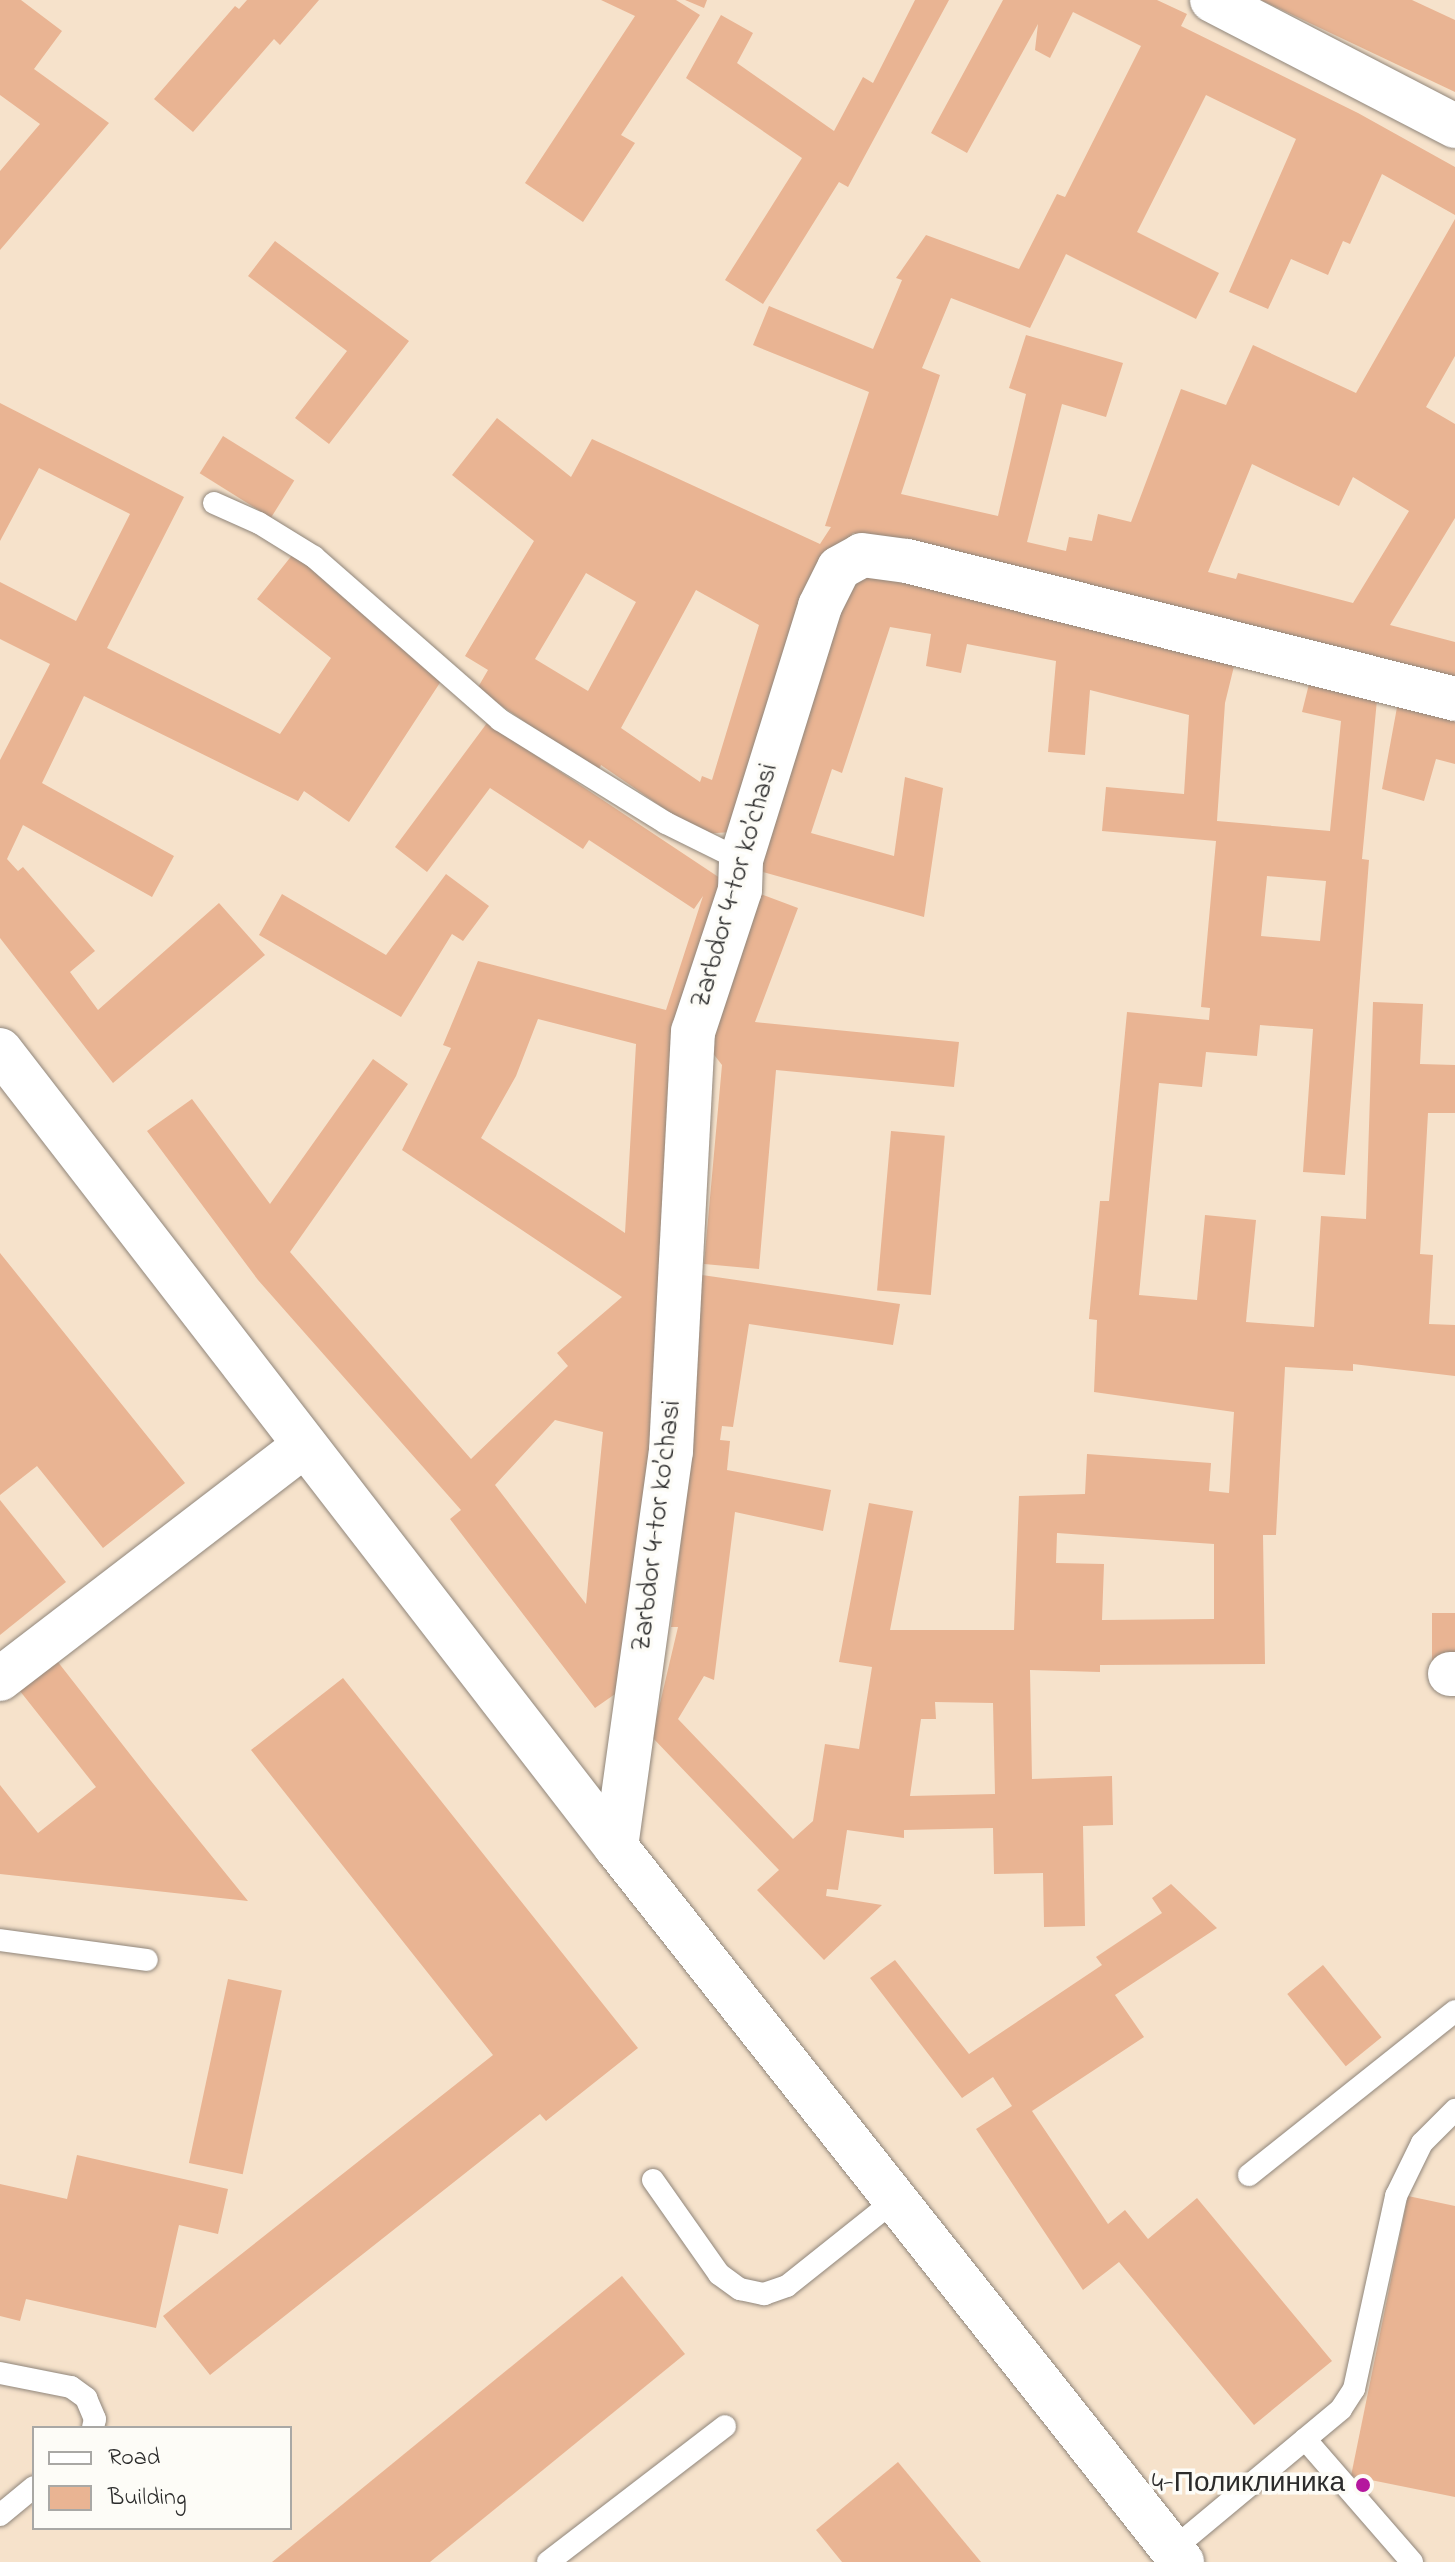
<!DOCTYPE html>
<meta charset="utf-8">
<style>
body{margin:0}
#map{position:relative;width:1455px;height:2562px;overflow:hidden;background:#f6e2cb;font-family:"Indie Flower",sans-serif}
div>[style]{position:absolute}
.building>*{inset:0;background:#e9b493;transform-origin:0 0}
.roads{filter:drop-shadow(0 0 2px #90867b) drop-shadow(0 0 2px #90867b)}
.lane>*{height:22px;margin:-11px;padding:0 11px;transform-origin:11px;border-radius:11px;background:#fff}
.street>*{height:44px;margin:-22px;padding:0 22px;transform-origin:22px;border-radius:22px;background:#fff}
.secondary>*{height:44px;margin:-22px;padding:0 22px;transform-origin:22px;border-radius:22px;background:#fff}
.dots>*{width:22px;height:22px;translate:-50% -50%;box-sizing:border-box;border:4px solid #fdfcf7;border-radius:50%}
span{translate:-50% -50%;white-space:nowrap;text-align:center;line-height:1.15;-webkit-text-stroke:7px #fdfcf7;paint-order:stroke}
.street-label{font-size:28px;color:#2b2b2b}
.poi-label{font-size:28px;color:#2b2b2b}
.right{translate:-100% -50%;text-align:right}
.legend{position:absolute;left:32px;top:2426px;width:260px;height:104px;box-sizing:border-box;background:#fdfcf7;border:2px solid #a9a8a5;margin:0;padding:10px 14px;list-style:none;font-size:24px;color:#2b2b2b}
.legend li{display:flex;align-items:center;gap:16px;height:40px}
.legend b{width:40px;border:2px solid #a9a8a5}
</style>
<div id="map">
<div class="building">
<i style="clip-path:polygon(0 0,21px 0,62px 31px,34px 69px,109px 123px,0 250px,0 171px,40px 124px,0 95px)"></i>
<i style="clip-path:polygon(247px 0,319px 0,280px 45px,274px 39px,193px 132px,154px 99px,235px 6px,239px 9px)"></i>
<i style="clip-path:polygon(601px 0,676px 0,700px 15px,621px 135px,635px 143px,583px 222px,525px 183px,635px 16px)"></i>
<i style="clip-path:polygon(685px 0,707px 0,704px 8px)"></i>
<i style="clip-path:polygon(915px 0,949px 0,848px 187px,839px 182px,763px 304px,725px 280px,802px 158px,686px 78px,721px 15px,753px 33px,737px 63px,834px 131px,863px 77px,873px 83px)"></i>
<i style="clip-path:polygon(evenodd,1003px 0,1157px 0,1187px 14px,1181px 26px,1358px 113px,1455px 167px,1455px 215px,1382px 174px,1350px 244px,1343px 241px,1328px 275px,1291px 259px,1268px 309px,1229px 292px,1296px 139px,1206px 95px,1137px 232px,1219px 273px,1196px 319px,1066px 254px,1030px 328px,951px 298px,922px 368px,940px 375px,901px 494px,998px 516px,1026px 394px,1009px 388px,1026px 335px,1123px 363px,1106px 417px,1062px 404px,1027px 542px,1066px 551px,1069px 537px,1092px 541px,1098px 514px,1131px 522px,1181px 389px,1226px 405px,1253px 345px,1356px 393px,1455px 219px,1455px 356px,1426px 407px,1455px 424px,1455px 518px,1390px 625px,1455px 642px,1455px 689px,853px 533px,840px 552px,748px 831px,701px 834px,601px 765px,598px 772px,477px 689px,488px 670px,465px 656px,534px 541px,452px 475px,497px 418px,571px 477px,592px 439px,820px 544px,831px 527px,825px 526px,869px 392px,753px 345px,769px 306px,873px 349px,902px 280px,896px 278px,926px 235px,1019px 269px,1057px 194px,1065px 197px,1141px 46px,1073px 12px,1050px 58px,1035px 50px,1038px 24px,967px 153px,931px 133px,1003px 0,1252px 464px,1339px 506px,1353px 477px,1409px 511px,1353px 603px,1238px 573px,1236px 579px,1208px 572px,1252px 464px,1003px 0,586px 573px,636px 602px,588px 691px,535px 659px,586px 573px,1003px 0,696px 590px,759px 625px,712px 780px,702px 776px,700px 782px,621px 728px,696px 590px)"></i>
<i style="clip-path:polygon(1261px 0,1412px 0,1455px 20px,1455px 92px)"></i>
<i style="clip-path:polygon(275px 241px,409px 341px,329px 444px,295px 418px,347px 351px,248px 276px)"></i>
<i style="clip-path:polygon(0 403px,184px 497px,107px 648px,280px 734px,331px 658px,257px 599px,293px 554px,445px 675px,349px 822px,304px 791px,298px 801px,84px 696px,42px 783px,174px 856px,152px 897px,23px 825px,7px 859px,18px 871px,23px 867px,95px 951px,70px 972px,98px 1010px,219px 903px,265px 955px,113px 1083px,0 938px,0 760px,50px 664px,0 639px,0 582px,76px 621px,130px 514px,39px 468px,0 541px)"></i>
<i style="left:223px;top:436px;width:84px;height:44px;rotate:32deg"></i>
<i style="clip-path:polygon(evenodd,861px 573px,1238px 650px,1225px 703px,1217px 821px,1330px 831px,1341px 721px,1302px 712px,1312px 672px,1378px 689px,1362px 859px,1369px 860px,1345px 1175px,1303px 1172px,1313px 1029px,1260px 1025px,1257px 1056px,1206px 1052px,1202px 1087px,1159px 1083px,1139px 1295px,1197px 1300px,1205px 1215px,1256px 1220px,1246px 1322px,1314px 1327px,1321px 1216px,1366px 1219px,1373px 1002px,1423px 1004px,1420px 1064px,1455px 1065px,1455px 1113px,1428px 1113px,1420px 1254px,1433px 1255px,1429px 1324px,1455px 1325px,1455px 1376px,1353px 1364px,1353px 1371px,1285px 1367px,1276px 1535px,1263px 1535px,1265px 1664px,1100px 1665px,1100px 1672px,1030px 1670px,1032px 1779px,1112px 1776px,1113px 1825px,1083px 1826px,1085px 1926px,1044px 1927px,1043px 1873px,994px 1874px,993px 1828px,904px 1830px,904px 1838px,847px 1830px,838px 1890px,827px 1889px,826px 1896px,882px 1905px,824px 1960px,757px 1890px,779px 1870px,652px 1737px,678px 1627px,671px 1627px,690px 1466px,681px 1420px,702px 1275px,900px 1304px,893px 1345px,749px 1324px,733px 1427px,722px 1426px,720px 1440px,730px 1441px,727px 1470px,831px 1490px,823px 1531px,735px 1512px,714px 1680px,704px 1676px,678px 1719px,793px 1839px,813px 1821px,825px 1744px,859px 1749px,872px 1667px,839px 1662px,869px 1503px,913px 1511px,890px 1630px,1014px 1630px,1019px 1496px,1085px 1494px,1087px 1454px,1211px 1463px,1209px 1491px,1229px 1493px,1234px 1412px,1094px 1392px,1097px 1320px,1089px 1319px,1100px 1201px,1109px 1201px,1127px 1012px,1209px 1020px,1210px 1008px,1201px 1007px,1216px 841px,1102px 831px,1106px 787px,1184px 794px,1189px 715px,1090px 690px,1085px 755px,1048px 752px,1056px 661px,967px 644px,961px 673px,926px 666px,931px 634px,890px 627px,842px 773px,832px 769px,811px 833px,894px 856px,905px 777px,943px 788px,924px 917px,749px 868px,841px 586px,861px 573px,1267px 876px,1326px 881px,1320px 941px,1261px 936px,1267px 876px,861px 573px,1057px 1533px,1214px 1544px,1214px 1619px,1102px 1620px,1104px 1564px,1056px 1563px,1057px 1533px,861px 573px,935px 1702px,993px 1703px,995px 1794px,910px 1796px,921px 1719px,936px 1719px,935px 1702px)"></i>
<i style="clip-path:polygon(1400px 691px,1455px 707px,1455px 764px,1436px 759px,1424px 801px,1382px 789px)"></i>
<i style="clip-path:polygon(evenodd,487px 723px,732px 886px,631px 1683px,595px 1708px,450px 1519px,461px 1510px,258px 1280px,147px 1131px,192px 1099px,270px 1204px,373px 1059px,408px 1084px,290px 1252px,471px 1459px,568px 1366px,557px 1353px,622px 1297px,402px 1150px,451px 1048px,443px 1045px,478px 961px,666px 1010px,703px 896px,694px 909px,589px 840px,583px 849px,490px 788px,427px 872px,395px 847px,487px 723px,538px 1019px,636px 1044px,625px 1233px,481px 1138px,516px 1076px,538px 1019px,487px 723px,555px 1420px,603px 1432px,586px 1604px,495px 1485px,555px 1420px)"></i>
<i style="clip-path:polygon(446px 874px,489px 906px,463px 941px,452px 934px,401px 1017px,259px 935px,282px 894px,386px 955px)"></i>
<i style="clip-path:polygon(747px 889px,798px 908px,755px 1022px,959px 1042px,954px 1087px,776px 1070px,759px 1269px,704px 1264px,722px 1065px,698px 1034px)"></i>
<i style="left:891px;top:1131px;width:54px;height:160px;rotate:5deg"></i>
<i style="clip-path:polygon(0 1253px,185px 1483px,103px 1548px,37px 1466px,0 1495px)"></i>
<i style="clip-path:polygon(0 1500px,66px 1582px,0 1635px)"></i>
<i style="left:1432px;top:1613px;width:23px;height:47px"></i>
<i style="clip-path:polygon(54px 1657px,151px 1781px,248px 1901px,0 1874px,0 1785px,38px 1833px,96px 1787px,16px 1686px)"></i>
<i style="clip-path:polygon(343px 1678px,638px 2048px,546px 2121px,540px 2114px,210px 2375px,163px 2316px,493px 2055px,251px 1750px)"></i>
<i style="clip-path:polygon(1171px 1884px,1217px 1928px,1115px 1995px,1144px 2037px,1032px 2111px,1108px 2224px,1125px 2210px,1148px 2239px,1197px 2198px,1332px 2361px,1254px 2425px,1119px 2262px,1083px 2290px,976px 2129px,1012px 2106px,993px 2077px,962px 2098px,870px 1978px,895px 1960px,969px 2054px,1102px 1965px,1096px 1957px,1162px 1913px,1152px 1898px)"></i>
<i style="left:1323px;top:1965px;width:93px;height:46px;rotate:51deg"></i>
<i style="left:228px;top:1979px;width:55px;height:188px;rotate:12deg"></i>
<i style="clip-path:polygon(77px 2155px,228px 2189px,218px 2234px,179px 2225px,156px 2328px,26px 2299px,20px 2321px,0 2316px,0 2184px,67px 2199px)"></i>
<i style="clip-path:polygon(1408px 2196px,1455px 2206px,1455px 2497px,1351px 2476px)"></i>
<i style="clip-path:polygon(622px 2276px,685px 2354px,430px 2562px,272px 2562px)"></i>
<i style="clip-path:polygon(898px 2462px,981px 2562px,842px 2562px,816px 2530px)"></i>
</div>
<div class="roads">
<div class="lane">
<i style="left:214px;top:503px;width:49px;rotate:24deg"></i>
<i style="left:259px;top:523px;width:65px;rotate:31.7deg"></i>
<i style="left:314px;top:557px;width:247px;rotate:41.2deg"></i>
<i style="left:500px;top:720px;width:195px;rotate:31.8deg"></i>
<i style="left:666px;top:823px;width:84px;rotate:26.3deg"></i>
<i style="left:0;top:1940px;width:148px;rotate:7.7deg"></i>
<i style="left:1249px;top:2175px;width:263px;rotate:-38.5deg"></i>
<i style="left:653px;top:2180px;width:115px;rotate:54.9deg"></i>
<i style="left:719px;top:2274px;width:26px;rotate:36deg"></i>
<i style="left:740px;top:2289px;width:25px;rotate:12deg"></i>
<i style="left:764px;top:2294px;width:24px;rotate:-19deg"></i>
<i style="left:787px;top:2286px;width:137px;rotate:-38.5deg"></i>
<i style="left:0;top:2373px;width:72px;rotate:11.2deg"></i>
<i style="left:71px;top:2387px;width:19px;rotate:36deg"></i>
<i style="left:86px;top:2398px;width:23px;rotate:67deg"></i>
<i style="left:95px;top:2419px;width:9px;rotate:103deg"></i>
<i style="left:1305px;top:2439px;width:163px;rotate:49deg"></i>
<i style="left:0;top:2515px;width:44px;rotate:-39.5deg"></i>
<i style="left:1172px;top:2550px;width:220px;rotate:-39.8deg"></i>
<i style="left:1341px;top:2409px;width:24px;rotate:-57deg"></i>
<i style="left:1354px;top:2389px;width:198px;rotate:-77.7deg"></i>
<i style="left:1396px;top:2196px;width:59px;rotate:-63.9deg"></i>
<i style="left:1422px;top:2143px;width:47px;rotate:-45deg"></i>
<i style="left:548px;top:2562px;width:223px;rotate:-37.5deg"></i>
</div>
<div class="street">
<i style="left:1450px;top:1674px;width:5px"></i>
<i style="left:0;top:1679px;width:384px;rotate:-37.5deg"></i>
<i style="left:616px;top:1847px;width:400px;rotate:-82.1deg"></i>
<i style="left:671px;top:1451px;width:420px;rotate:-87deg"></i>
<i style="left:693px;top:1032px;width:150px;rotate:-71.7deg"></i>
<i style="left:740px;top:890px;width:30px;rotate:-88deg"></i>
<i style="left:741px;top:860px;width:266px;rotate:-72.7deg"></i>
<i style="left:820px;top:606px;width:42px;rotate:-63.4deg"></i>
<i style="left:839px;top:568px;width:26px;rotate:-29deg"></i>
<i style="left:862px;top:555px;width:45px;rotate:7.6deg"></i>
<i style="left:907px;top:561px;width:565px;rotate:14.13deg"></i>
</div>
<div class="secondary">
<i style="left:1212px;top:0;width:274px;rotate:27.4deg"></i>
<i style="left:0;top:1050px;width:1007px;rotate:52.3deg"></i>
<i style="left:616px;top:1847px;width:912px;rotate:51.63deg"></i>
</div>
</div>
<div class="dots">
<i style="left:1363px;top:2485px;background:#b5179e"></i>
</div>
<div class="street-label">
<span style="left:736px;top:886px;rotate:-74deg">Zarbdor 4-tor koʼchasi</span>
<span style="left:658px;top:1526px;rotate:-83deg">Zarbdor 4-tor koʼchasi</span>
</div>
<div class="poi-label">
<span class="right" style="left:1345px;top:2485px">4-Поликлиника</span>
</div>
<ul class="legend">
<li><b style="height:10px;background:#fff"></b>Road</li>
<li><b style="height:22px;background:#e9b493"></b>Building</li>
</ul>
</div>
